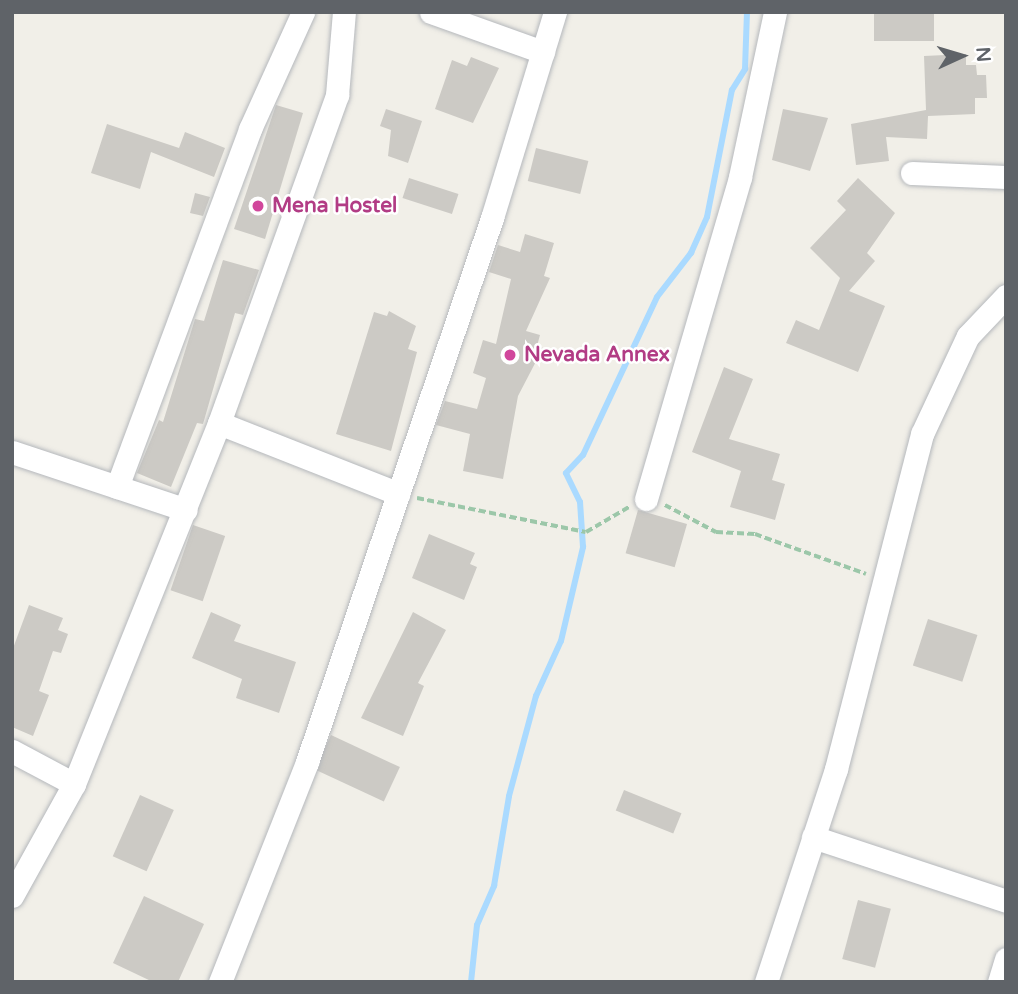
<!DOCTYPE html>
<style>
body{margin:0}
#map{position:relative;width:1018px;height:994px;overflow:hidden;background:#f1efe8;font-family:"Varela Round",sans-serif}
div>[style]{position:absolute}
.stream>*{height:6px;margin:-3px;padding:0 3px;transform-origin:3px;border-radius:3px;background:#aadaff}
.building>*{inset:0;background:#cccac5;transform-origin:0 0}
.path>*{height:3.5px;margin-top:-1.75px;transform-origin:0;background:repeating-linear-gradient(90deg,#9cc7a9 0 7px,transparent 0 10.5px)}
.roads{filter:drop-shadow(0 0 2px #b5b8bc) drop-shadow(0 0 2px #b5b8bc)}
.minor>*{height:23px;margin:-11.5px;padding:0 11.5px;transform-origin:11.5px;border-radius:11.5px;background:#fff}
.dots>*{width:19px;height:19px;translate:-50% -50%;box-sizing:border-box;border:4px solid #fff;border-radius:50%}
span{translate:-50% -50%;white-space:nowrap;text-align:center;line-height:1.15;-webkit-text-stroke:5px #fff;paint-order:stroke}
.hotel-label{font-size:21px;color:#b23c85;font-weight:700}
.left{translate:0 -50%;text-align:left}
.frame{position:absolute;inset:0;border:14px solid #5f6368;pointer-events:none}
.north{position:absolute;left:927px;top:21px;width:70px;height:70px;-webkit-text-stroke:5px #fff;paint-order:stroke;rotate:86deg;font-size:19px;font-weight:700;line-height:28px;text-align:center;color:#5f6368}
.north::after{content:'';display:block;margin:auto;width:24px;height:32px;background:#5f6368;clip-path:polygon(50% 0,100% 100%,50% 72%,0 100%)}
</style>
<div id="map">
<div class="stream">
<i style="left:471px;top:982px;width:57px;rotate:-84deg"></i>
<i style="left:477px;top:925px;width:43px;rotate:-66.4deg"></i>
<i style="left:494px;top:886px;width:91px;rotate:-80.5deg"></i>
<i style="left:509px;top:796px;width:104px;rotate:-74.9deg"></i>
<i style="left:536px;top:696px;width:60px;rotate:-65.6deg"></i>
<i style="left:561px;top:641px;width:97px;rotate:-76.8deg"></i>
<i style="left:583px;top:547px;width:45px;rotate:-93.8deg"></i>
<i style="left:580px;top:502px;width:32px;rotate:-116deg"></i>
<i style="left:566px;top:473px;width:25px;rotate:-47deg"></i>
<i style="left:583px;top:455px;width:174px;rotate:-64.9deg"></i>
<i style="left:657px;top:297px;width:56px;rotate:-52.3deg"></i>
<i style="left:691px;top:253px;width:39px;rotate:-66deg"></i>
<i style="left:707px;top:217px;width:129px;rotate:-78.9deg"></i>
<i style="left:732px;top:90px;width:25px;rotate:-58deg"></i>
<i style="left:745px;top:69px;width:57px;rotate:-88deg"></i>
</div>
<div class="building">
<i style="left:874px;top:12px;width:60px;height:29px"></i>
<i style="clip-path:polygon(966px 54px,966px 65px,976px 65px,977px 75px,986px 75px,987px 98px,975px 98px,975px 114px,928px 116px,927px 139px,886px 137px,889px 161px,856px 165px,851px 124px,926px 110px,924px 56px)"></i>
<i style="clip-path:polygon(471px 57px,499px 68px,473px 123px,435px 109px,452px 60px,467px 66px)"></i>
<i style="clip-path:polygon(276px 105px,303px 113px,265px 239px,234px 229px)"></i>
<i style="clip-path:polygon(386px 109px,422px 121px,408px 163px,388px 156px,391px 130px,380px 126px)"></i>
<i style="clip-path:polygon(783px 109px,828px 118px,810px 171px,772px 160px)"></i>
<i style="clip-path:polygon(107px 124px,179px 148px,185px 132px,225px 148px,214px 177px,151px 152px,140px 189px,91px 173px)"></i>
<i style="left:536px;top:148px;width:54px;height:34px;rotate:14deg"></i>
<i style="left:409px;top:178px;width:52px;height:21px;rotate:18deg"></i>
<i style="clip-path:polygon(858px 178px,895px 213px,867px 253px,875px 261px,849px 291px,885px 306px,858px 372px,786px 343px,796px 320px,819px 330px,840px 278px,810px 248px,846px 210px,837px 201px)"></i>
<i style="clip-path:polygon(195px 193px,210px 197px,203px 216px,190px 213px)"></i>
<i style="clip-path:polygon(525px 234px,554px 243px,544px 276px,550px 278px,526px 331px,540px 335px,537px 346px,543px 348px,518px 396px,503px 479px,463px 471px,470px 434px,436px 425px,445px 401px,477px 409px,486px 378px,473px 373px,483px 340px,496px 344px,511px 279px,489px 272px,498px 245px,520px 252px)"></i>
<i style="clip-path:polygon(223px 260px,259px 270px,243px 315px,235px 313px,203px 424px,197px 423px,171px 487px,137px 473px,159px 420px,163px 422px,195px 319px,204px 321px)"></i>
<i style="clip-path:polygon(389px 311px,416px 326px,408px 349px,417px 352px,391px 451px,336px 434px,374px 312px,387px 316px)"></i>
<i style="clip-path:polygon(724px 367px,753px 379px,729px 439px,780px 454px,772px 480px,785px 484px,775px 520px,730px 507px,741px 471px,692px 452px)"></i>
<i style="left:638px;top:510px;width:51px;height:45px;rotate:16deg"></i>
<i style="left:193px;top:525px;width:34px;height:69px;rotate:19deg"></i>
<i style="clip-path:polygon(429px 534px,475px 553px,470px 564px,477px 567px,464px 600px,412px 578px)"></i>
<i style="clip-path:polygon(29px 605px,63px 618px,58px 630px,68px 634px,61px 653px,53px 651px,39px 691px,49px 695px,33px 736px,12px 727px,12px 651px)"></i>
<i style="clip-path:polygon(211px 612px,241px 625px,234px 641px,296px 662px,279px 713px,236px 698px,242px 679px,192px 658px)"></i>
<i style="clip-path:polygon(413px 612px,446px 630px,418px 683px,424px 686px,403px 736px,361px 718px)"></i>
<i style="left:928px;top:619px;width:52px;height:49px;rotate:18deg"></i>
<i style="left:331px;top:735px;width:76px;height:38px;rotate:25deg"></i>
<i style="left:624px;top:790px;width:62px;height:22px;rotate:22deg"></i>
<i style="left:140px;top:795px;width:37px;height:67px;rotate:24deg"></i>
<i style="clip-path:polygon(144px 896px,204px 924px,178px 982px,153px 982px,113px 963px)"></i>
<i style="left:858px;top:900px;width:34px;height:61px;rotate:15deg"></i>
</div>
<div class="path">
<i style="left:417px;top:498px;width:172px;rotate:11.4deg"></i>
<i style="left:586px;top:532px;width:50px;rotate:-30.2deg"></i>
<i style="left:665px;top:505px;width:58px;rotate:27.9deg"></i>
<i style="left:716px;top:532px;width:39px;rotate:3deg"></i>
<i style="left:755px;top:534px;width:118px;rotate:19.8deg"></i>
</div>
<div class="roads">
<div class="minor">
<i style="left:431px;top:12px;width:119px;rotate:19.7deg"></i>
<i style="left:912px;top:173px;width:94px;rotate:2.4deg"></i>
<i style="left:219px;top:423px;width:193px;rotate:21.5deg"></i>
<i style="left:12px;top:452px;width:183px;rotate:18.4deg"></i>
<i style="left:117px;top:487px;width:382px;rotate:-69.6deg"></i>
<i style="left:250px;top:129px;width:128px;rotate:-65.6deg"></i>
<i style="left:646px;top:499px;width:335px;rotate:-73.7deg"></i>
<i style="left:740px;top:177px;width:169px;rotate:-78deg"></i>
<i style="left:12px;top:751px;width:70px;rotate:28deg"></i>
<i style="left:813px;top:837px;width:203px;rotate:18.3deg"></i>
<i style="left:12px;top:896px;width:128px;rotate:-61deg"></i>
<i style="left:74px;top:784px;width:389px;rotate:-68.1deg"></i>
<i style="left:219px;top:423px;width:349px;rotate:-70.2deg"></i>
<i style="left:337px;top:95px;width:83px;rotate:-85.2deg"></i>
<i style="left:220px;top:982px;width:237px;rotate:-68.4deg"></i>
<i style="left:307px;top:762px;width:575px;rotate:-71.22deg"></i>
<i style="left:492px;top:218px;width:215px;rotate:-73deg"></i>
<i style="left:766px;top:982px;width:224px;rotate:-71.8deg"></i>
<i style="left:836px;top:769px;width:346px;rotate:-75.6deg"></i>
<i style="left:922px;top:434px;width:108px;rotate:-64.9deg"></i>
<i style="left:968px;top:336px;width:55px;rotate:-46.5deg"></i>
<i style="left:999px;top:982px;width:24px;rotate:-73deg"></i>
</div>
</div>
<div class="dots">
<i style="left:258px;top:206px;background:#d1479c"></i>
<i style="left:510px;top:355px;background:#d1479c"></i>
</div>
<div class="hotel-label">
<span class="left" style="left:272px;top:206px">Mena Hostel</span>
<span class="left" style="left:524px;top:355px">Nevada Annex</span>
</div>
<div class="frame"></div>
<div class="north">N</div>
</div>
